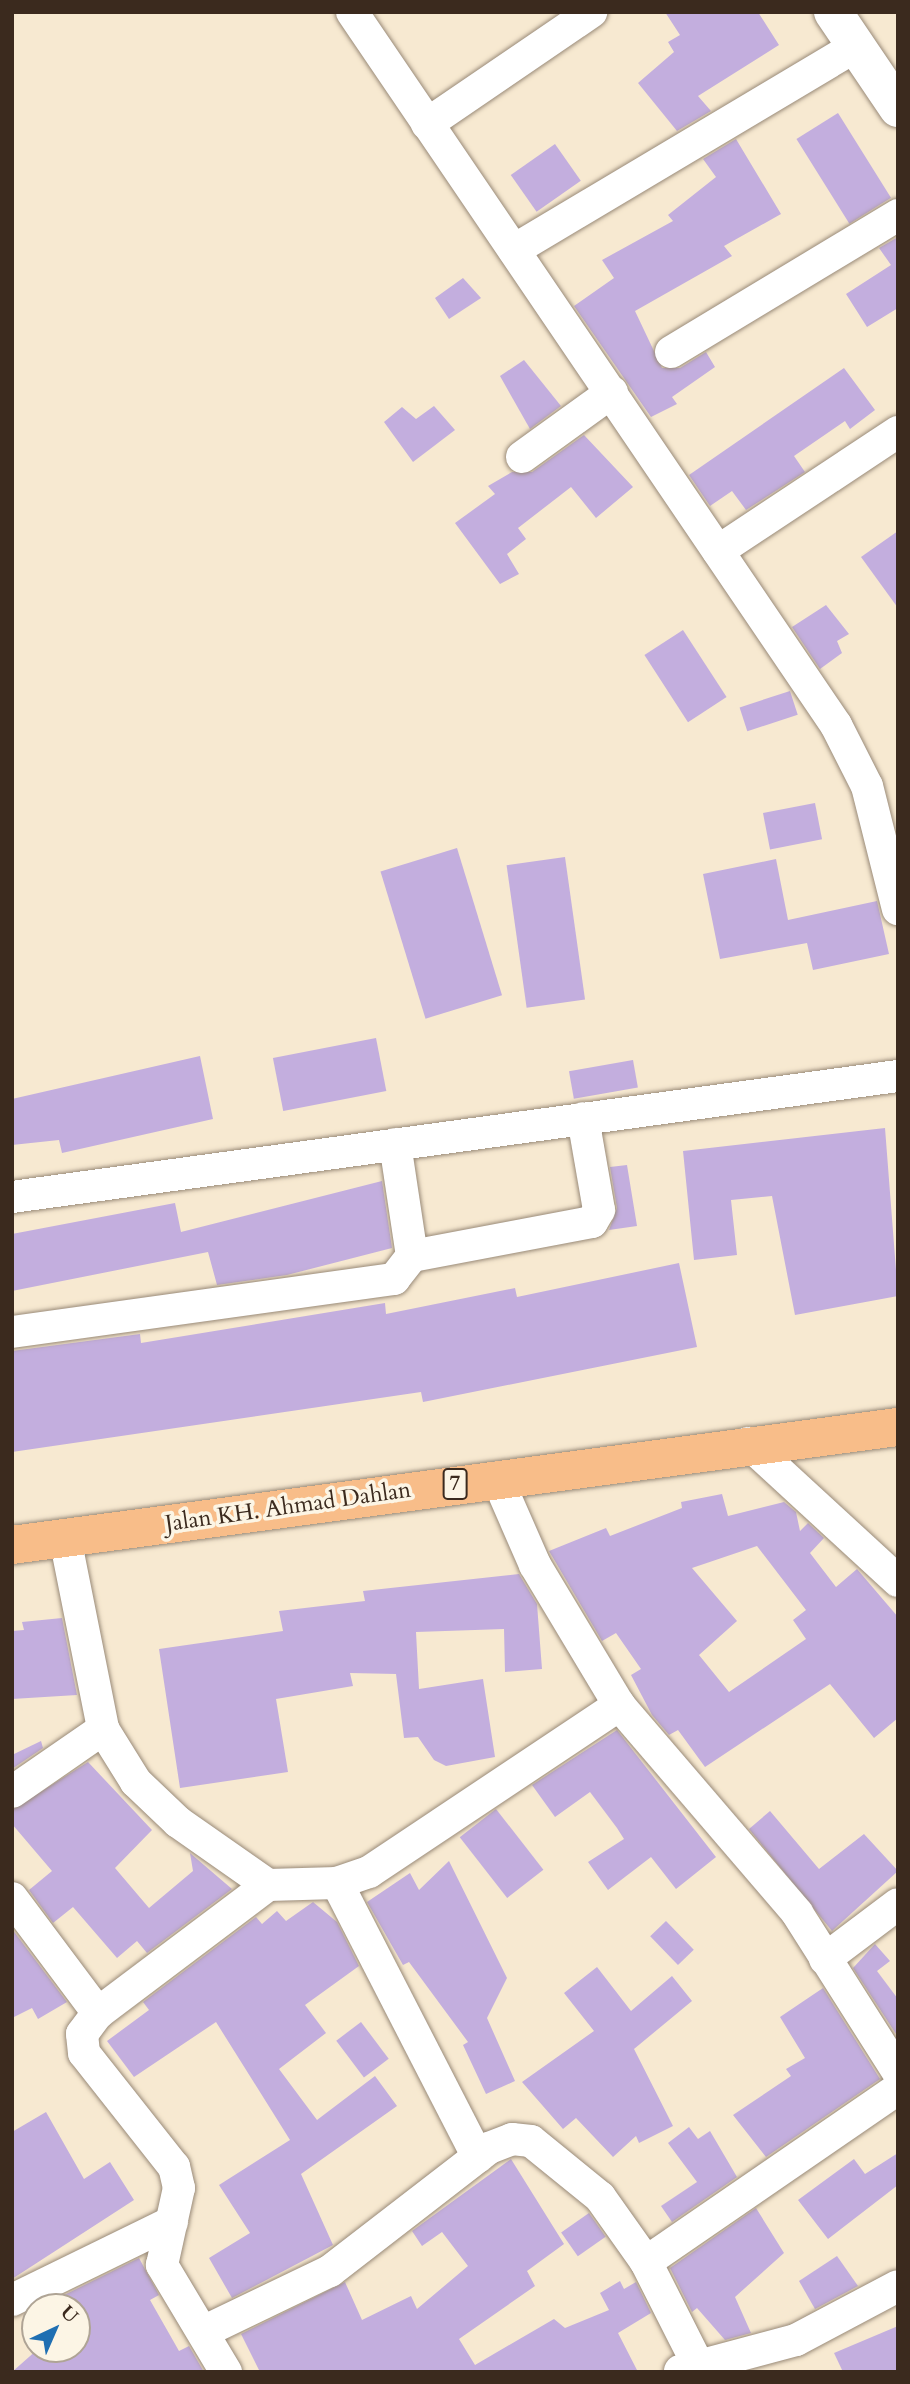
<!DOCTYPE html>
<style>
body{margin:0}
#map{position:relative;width:910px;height:2384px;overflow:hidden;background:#f7e9d1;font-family:Cardo,serif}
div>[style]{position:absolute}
.building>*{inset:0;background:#c3aede;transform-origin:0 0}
.roads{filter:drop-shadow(0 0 2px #998a78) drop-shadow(0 0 2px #998a78)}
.minor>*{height:32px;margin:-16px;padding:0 16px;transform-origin:16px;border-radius:16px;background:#fff}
.tertiary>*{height:38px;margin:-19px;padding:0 19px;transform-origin:19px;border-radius:19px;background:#fff}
.trunk>*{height:38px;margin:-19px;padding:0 19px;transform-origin:19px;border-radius:19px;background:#f8bd89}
span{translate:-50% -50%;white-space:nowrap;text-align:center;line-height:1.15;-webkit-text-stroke:7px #fcf5e5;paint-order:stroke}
.shield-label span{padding:2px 5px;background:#fcf5e5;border:2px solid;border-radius:5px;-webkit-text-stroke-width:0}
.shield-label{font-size:21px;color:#3b2a1e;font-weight:700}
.street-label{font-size:23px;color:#3b2a1e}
.frame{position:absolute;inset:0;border:14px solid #3b2a1e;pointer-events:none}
.north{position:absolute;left:21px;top:2293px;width:70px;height:70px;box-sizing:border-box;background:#fcf5e5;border:2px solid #afa495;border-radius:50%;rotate:44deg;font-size:19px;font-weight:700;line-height:28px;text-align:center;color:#3b2a1e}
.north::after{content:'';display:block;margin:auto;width:24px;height:32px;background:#1f6fb2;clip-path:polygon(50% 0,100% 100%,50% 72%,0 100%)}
</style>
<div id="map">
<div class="building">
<i style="clip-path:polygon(665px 12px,758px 12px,779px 45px,698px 96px,711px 111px,677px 131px,638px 83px,674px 52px,668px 42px,680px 35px)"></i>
<i style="left:838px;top:113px;width:100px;height:49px;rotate:58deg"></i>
<i style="clip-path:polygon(736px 139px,781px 214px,724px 246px,732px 256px,635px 311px,662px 368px,680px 368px,706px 352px,715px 367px,672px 397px,677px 404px,651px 417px,574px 306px,614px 278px,602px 260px,673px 221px,668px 215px,716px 177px,703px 159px)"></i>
<i style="left:555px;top:144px;width:45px;height:54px;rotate:55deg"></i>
<i style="clip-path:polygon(898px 237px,898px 308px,867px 327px,846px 294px,891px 265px,879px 248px)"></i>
<i style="clip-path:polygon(463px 278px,481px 298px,449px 319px,435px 298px)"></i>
<i style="clip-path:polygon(524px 360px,561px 406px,530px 429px,500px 376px)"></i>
<i style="clip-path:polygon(844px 368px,875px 410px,850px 429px,845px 421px,794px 456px,805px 472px,746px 510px,732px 491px,710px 506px,689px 475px)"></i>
<i style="clip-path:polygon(434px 406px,455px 430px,413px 462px,384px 422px,402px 407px,416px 419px)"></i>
<i style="clip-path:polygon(584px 435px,633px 487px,596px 518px,571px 487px,518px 528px,526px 539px,507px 554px,519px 574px,500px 584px,455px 523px,495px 494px,488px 486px,512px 472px,532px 472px)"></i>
<i style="clip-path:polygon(898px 531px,898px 608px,861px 557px)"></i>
<i style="clip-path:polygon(826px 605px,849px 634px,837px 641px,842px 653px,820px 669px,792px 627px)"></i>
<i style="left:683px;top:630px;width:80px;height:46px;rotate:57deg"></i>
<i style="left:790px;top:691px;width:25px;height:53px;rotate:72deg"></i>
<i style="left:815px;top:803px;width:37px;height:53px;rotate:79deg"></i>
<i style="left:457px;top:848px;width:154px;height:80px;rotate:73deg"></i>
<i style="left:565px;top:857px;width:144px;height:59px;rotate:82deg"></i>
<i style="clip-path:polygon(776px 859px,788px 920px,877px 901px,889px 954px,813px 970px,807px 943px,720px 959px,703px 874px)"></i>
<i style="left:376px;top:1038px;width:54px;height:105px;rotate:79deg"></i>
<i style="clip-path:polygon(200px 1056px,213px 1119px,62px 1153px,59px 1140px,12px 1145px,12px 1099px)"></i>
<i style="left:633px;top:1060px;width:28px;height:65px;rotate:80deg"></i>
<i style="clip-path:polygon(885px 1128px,898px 1296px,795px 1315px,772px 1196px,731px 1200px,737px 1255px,694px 1260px,683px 1151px)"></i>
<i style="clip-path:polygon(627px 1165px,637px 1226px,609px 1230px,617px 1208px,610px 1167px)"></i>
<i style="clip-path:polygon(382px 1181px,392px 1248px,287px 1275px,217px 1285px,208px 1252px,12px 1291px,12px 1234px,175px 1203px,181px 1232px)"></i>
<i style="clip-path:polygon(679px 1263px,697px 1347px,423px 1402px,421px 1392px,12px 1452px,12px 1351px,140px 1334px,141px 1343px,385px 1303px,386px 1314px,515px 1288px,517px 1297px)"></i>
<i style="clip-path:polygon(evenodd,722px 1494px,728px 1516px,784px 1502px,796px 1512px,800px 1531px,808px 1523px,824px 1538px,810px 1553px,836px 1587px,857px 1569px,898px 1617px,898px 1718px,874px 1738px,830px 1684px,705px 1767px,678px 1730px,669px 1735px,652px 1715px,631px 1675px,641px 1669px,616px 1633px,602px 1641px,549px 1551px,606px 1528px,610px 1536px,682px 1508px,681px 1502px,722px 1494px,757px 1546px,806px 1610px,793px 1620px,806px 1639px,729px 1692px,699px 1655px,737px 1621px,692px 1568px,757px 1546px)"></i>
<i style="clip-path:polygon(519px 1574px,537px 1604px,542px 1669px,505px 1672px,504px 1629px,416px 1632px,419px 1689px,483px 1679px,495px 1757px,446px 1766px,434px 1760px,418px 1737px,404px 1738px,396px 1674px,350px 1673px,353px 1686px,276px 1699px,288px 1772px,180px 1788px,159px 1649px,283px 1631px,279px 1611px,365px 1601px,363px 1591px)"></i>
<i style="clip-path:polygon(62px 1618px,77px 1695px,12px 1699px,12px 1631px,24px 1630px,22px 1622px)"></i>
<i style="clip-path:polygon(617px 1730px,716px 1857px,676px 1889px,651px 1857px,608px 1890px,588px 1862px,624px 1839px,617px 1828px,590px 1792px,555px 1817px,532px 1785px)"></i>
<i style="clip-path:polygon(41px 1741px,43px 1748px,12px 1769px,12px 1755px)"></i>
<i style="clip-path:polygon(88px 1762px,152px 1830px,115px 1868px,149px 1908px,193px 1871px,190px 1853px,232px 1889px,147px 1953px,137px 1941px,117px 1958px,73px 1907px,53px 1923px,29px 1890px,52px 1871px,12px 1824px,12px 1810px)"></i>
<i style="left:496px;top:1809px;width:77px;height:46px;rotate:52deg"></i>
<i style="clip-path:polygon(770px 1811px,819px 1869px,864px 1834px,898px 1871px,832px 1931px,749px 1829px)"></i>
<i style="clip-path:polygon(449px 1861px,507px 1978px,487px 2018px,515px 2081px,486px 2094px,463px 2045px,468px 2042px,409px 1962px,403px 1965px,367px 1902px,410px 1873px,419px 1890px)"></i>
<i style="clip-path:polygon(313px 1902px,337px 1922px,359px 1966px,305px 2005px,326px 2033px,279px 2069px,317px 2120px,375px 2076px,397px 2106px,301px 2174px,333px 2245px,232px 2298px,209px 2258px,250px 2233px,219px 2185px,290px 2140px,216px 2022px,134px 2077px,107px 2041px,149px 2010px,143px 2002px,256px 1917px,262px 1924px,277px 1911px,286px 1921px)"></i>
<i style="left:666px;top:1921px;width:40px;height:22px;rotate:46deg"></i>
<i style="clip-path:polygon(12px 1929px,67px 2002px,38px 2019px,32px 2008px,12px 2018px)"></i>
<i style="clip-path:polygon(875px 1944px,890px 1961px,877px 1971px,898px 1999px,898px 2037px,853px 1968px)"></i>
<i style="clip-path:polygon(597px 1967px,631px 2011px,672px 1976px,692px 2001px,634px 2049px,673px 2126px,639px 2143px,636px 2136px,613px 2157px,576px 2118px,563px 2129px,522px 2082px,594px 2031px,564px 1993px)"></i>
<i style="clip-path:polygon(823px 1988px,880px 2079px,766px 2157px,733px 2115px,791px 2076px,786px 2069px,805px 2058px,780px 2017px)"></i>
<i style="left:361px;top:2022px;width:46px;height:31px;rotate:53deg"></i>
<i style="clip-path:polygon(46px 2112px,84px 2179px,110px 2162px,134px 2200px,12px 2279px,12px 2132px)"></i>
<i style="clip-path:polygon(689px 2127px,698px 2139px,710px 2131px,737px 2177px,672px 2222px,661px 2206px,697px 2182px,668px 2143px)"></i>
<i style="clip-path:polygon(898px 2153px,898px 2185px,828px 2239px,798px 2200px,854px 2159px,865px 2174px)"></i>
<i style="clip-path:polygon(511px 2159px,564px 2244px,527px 2271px,535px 2286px,459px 2339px,475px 2365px,554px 2319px,565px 2328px,609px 2310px,600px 2293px,620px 2281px,624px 2289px,636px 2282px,651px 2313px,618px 2333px,638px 2372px,260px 2372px,241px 2334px,345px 2282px,362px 2320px,411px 2296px,417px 2309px,468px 2266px,442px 2232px,422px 2246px,412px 2231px)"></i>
<i style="clip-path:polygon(756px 2208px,784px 2253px,735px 2297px,751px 2333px,725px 2340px,697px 2308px,692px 2312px,670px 2268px)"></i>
<i style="left:589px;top:2213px;width:29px;height:34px;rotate:55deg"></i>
<i style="clip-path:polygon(837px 2256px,858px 2286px,815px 2309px,799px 2281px)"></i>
<i style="clip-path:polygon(139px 2258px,159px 2295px,150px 2300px,179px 2351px,189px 2346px,204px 2372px,12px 2372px,38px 2349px,77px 2349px,77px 2307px,40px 2307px)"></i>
<i style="clip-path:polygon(898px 2326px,898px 2372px,843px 2372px,834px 2353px)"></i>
</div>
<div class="roads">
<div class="minor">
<i style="left:352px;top:12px;width:862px;rotate:55.83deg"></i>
<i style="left:836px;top:725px;width:68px;rotate:63.1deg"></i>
<i style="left:867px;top:786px;width:127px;rotate:75.9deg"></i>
<i style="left:427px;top:124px;width:199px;rotate:-34.3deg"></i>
<i style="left:514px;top:250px;width:398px;rotate:-30.8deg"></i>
<i style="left:671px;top:352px;width:265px;rotate:-31.1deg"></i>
<i style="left:522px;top:457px;width:111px;rotate:-35.8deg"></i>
<i style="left:718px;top:551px;width:216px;rotate:-33.5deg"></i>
<i style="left:12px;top:1197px;width:894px;rotate:-7.78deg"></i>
<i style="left:412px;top:1256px;width:183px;rotate:-10.7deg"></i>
<i style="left:592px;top:1222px;width:14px;rotate:-60deg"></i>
<i style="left:599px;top:1210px;width:93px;rotate:-99.9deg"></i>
<i style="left:12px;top:1332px;width:386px;rotate:-7.9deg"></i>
<i style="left:394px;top:1279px;width:29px;rotate:-52deg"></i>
<i style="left:412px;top:1256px;width:113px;rotate:-98.6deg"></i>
<i style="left:748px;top:1443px;width:204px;rotate:42.6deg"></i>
<i style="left:497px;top:1478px;width:95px;rotate:66.4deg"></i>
<i style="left:535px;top:1565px;width:163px;rotate:59deg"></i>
<i style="left:619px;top:1705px;width:274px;rotate:49.4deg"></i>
<i style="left:797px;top:1913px;width:188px;rotate:57.6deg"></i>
<i style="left:65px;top:1538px;width:195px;rotate:78.7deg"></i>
<i style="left:103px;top:1729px;width:62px;rotate:58.1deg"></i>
<i style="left:136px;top:1782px;width:58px;rotate:43.6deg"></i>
<i style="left:178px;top:1822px;width:110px;rotate:35deg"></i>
<i style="left:268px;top:1885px;width:69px;rotate:-1.7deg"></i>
<i style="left:337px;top:1883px;width:34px;rotate:-19deg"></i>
<i style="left:369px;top:1872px;width:301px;rotate:-33.7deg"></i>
<i style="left:12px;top:1792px;width:111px;rotate:-34.7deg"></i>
<i style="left:337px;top:1883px;width:308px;rotate:62.8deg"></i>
<i style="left:12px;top:1898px;width:144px;rotate:53.2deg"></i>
<i style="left:825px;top:1959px;width:91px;rotate:-37deg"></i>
<i style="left:646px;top:2262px;width:306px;rotate:-34.5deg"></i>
<i style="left:12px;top:2300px;width:178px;rotate:-26deg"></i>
<i style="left:203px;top:2332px;width:141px;rotate:-25.7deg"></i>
<i style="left:330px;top:2271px;width:201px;rotate:-37.7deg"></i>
<i style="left:489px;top:2148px;width:25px;rotate:-21deg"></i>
<i style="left:512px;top:2139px;width:19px;rotate:6deg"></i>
<i style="left:531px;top:2141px;width:89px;rotate:39.1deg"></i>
<i style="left:600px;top:2197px;width:80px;rotate:54.7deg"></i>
<i style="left:646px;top:2262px;width:118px;rotate:63.2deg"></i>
<i style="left:680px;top:2371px;width:120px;rotate:-15deg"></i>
<i style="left:796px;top:2340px;width:115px;rotate:-27.9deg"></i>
<i style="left:226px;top:2372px;width:125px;rotate:-120.9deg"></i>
<i style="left:162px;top:2265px;width:79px;rotate:-77.6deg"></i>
<i style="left:179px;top:2188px;width:22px;rotate:-103deg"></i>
<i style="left:174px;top:2167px;width:145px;rotate:-128.3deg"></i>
<i style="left:84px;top:2053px;width:19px;rotate:-96deg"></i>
<i style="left:82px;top:2034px;width:26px;rotate:-53deg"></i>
<i style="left:98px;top:2013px;width:213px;rotate:-37deg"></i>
</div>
<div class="tertiary">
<i style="left:833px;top:12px;width:116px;rotate:55.9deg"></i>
</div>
<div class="trunk">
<i style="left:12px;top:1545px;width:894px;rotate:-7.59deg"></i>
</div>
</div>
<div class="shield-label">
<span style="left:455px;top:1484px">7</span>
</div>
<div class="street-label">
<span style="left:288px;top:1507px;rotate:-8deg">Jalan KH. Ahmad Dahlan</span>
</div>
<div class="frame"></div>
<div class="north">U</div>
</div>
